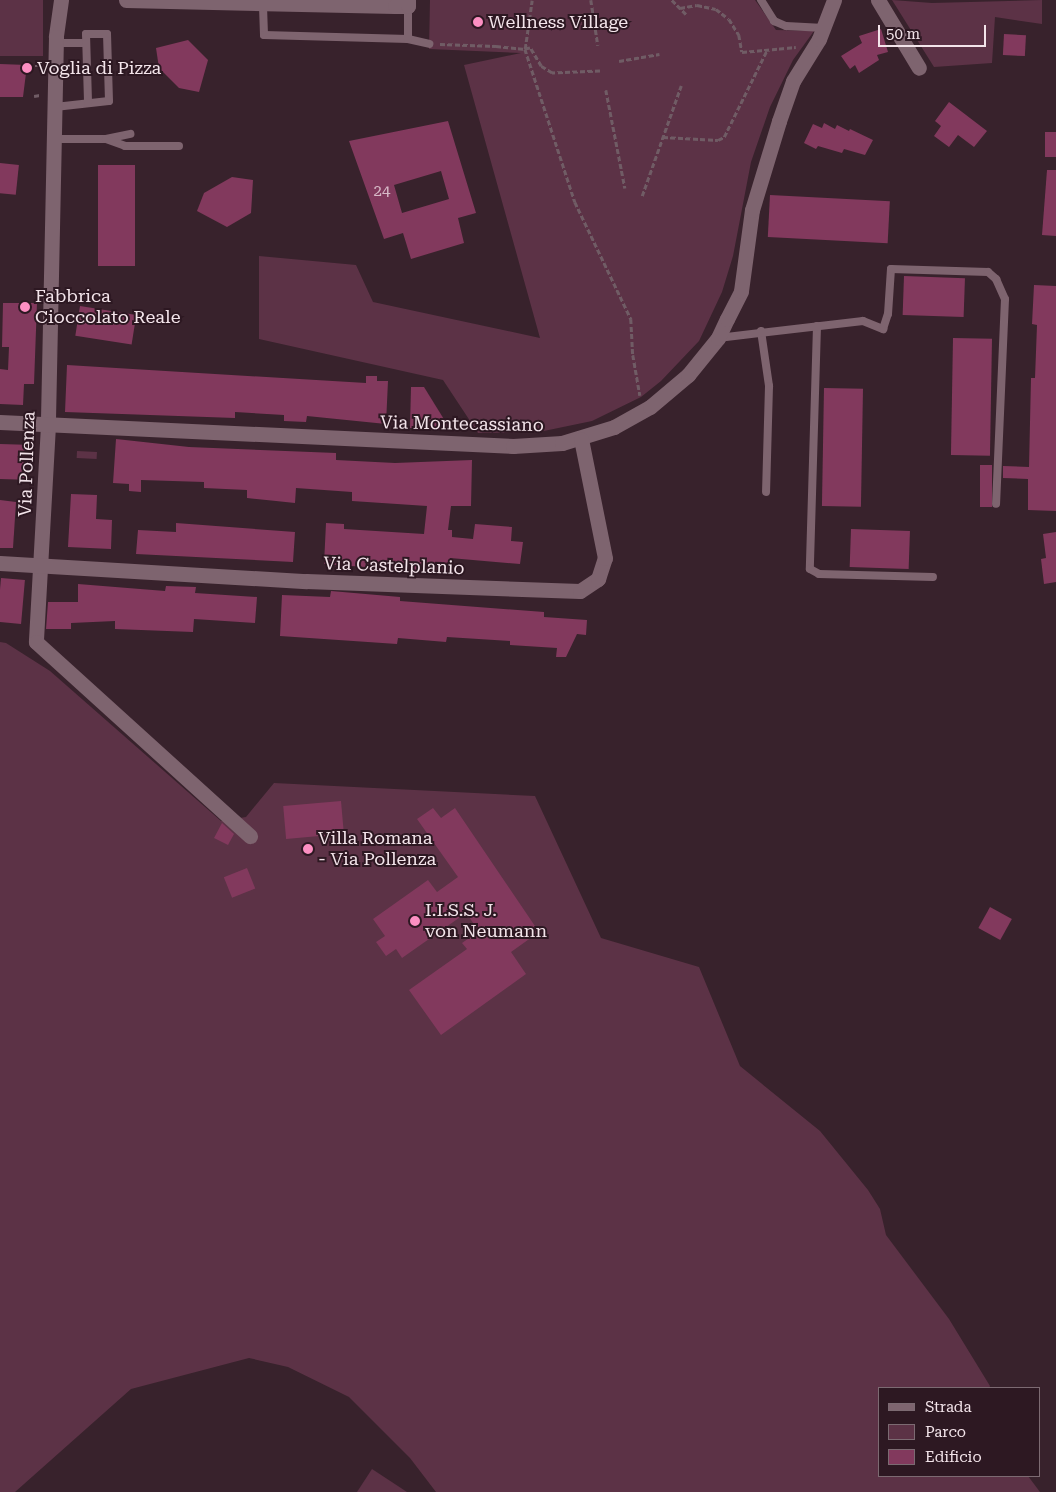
<!DOCTYPE html>
<style>
body{margin:0}
#map{position:relative;width:1056px;height:1492px;overflow:hidden;background:#38222c;font-family:"Roboto Serif",serif}
div>[style]{position:absolute}
.green>*{inset:0;background:#5c3246;transform-origin:0 0}
.building>*{inset:0;background:#82395d;transform-origin:0 0}
.path>*{height:2.5px;margin-top:-1.25px;transform-origin:0;background:repeating-linear-gradient(90deg,#705c65 0 5px,transparent 0 7.5px)}
.service>*{height:8px;margin:-4px;padding:0 4px;transform-origin:4px;border-radius:4px;background:#7e646f}
.minor>*{height:15px;margin:-7.5px;padding:0 7.5px;transform-origin:7.5px;border-radius:7.5px;background:#7e646f}
.dots>*{width:14px;height:14px;translate:-50% -50%;box-sizing:border-box;border:2px solid #2d1822;border-radius:50%}
span{translate:-50% -50%;white-space:nowrap;text-align:center;line-height:1.15;-webkit-text-stroke:4px #2d1822;paint-order:stroke}
.number-label{font-size:15px;color:#d7b9c7}
.number-label span{-webkit-text-stroke-width:0}
.poi-label{font-size:18px;color:#f3e4ea}
.left{translate:0 -50%;text-align:left}
.street-label{font-size:18px;color:#f3e4ea}
.legend{position:absolute;left:878px;top:1387px;width:162px;height:90px;box-sizing:border-box;background:#2d1822;border:1px solid #7c6a72;margin:0;padding:6px 9px;list-style:none;font-size:15px;color:#f3e4ea}
.legend li{display:flex;align-items:center;gap:10px;height:25px}
.legend b{width:25px;border:1px solid #7c6a72}
.scale{position:absolute;left:878px;top:25px;width:108px;height:22px;box-sizing:border-box;border:2px solid #f3e4ea;border-top:0;padding-left:6px;font-size:15px;line-height:18px;white-space:nowrap;color:#f3e4ea;-webkit-text-stroke:4px #2d1822;paint-order:stroke}
</style>
<div id="map">
<div class="green">
<i style="left:0;top:0;width:43px;height:56px"></i>
<i style="clip-path:polygon(430px 0,755px 0,776px 30px,814px 31px,793px 60px,770px 107px,751px 162px,733px 256px,722px 292px,699px 341px,661px 381px,641px 397px,592px 421px,539px 432px,478px 433px,443px 380px,259px 339px,259px 256px,356px 265px,373px 302px,540px 338px,464px 65px,521px 53px,429px 49px)"></i>
<i style="clip-path:polygon(892px 0,932px 3px,1042px 0,1042px 24px,995px 17px,992px 63px,934px 67px)"></i>
<i style="left:77px;top:451px;width:20px;height:7px;rotate:3deg"></i>
<i style="clip-path:polygon(0 642px,6px 643px,50px 671px,221px 821px,246px 817px,274px 783px,535px 796px,601px 938px,699px 967px,740px 1066px,820px 1131px,868px 1190px,880px 1209px,886px 1235px,949px 1319px,990px 1386px,989px 1388px,880px 1388px,880px 1476px,1028px 1476px,1040px 1492px,436px 1492px,410px 1458px,349px 1397px,288px 1367px,249px 1358px,131px 1389px,15px 1492px,0 1492px)"></i>
<i style="clip-path:polygon(372px 1469px,407px 1492px,357px 1492px)"></i>
</div>
<div class="building">
<i style="clip-path:polygon(881px 29px,888px 52px,877px 55px,879px 60px,859px 73px,855px 65px,850px 69px,841px 56px,862px 43px,859px 36px)"></i>
<i style="left:1004px;top:34px;width:22px;height:21px;rotate:3deg"></i>
<i style="clip-path:polygon(188px 40px,208px 60px,199px 92px,179px 88px,159px 68px,156px 48px)"></i>
<i style="clip-path:polygon(0 64px,27px 65px,23px 97px,0 97px)"></i>
<i style="clip-path:polygon(949px 102px,987px 131px,974px 147px,958px 135px,949px 147px,934px 136px,941px 126px,935px 121px)"></i>
<i style="clip-path:polygon(evenodd,448px 121px,476px 213px,458px 218px,464px 243px,411px 259px,403px 233px,384px 239px,349px 141px,448px 121px,441px 171px,449px 199px,402px 213px,394px 185px,441px 171px)"></i>
<i style="clip-path:polygon(824px 123px,835px 129px,837px 125px,849px 131px,850px 129px,873px 140px,865px 155px,844px 149px,842px 153px,818px 146px,816px 149px,804px 143px,813px 124px,822px 128px)"></i>
<i style="left:1045px;top:132px;width:11px;height:25px"></i>
<i style="left:0;top:163px;width:19px;height:30px;rotate:6deg"></i>
<i style="left:98px;top:165px;width:37px;height:101px"></i>
<i style="clip-path:polygon(1047px 170px,1056px 170px,1056px 236px,1042px 235px)"></i>
<i style="clip-path:polygon(232px 177px,253px 180px,251px 213px,227px 227px,197px 211px,204px 193px)"></i>
<i style="left:770px;top:195px;width:120px;height:42px;rotate:3deg"></i>
<i style="left:904px;top:276px;width:61px;height:39px;rotate:2deg"></i>
<i style="clip-path:polygon(1034px 285px,1056px 286px,1056px 511px,1028px 510px,1028px 479px,1003px 478px,1003px 466px,1029px 467px,1031px 378px,1035px 378px,1037px 325px,1032px 324px)"></i>
<i style="clip-path:polygon(3px 303px,37px 303px,34px 384px,24px 384px,23px 405px,0 404px,0 369px,8px 370px,9px 347px,2px 347px)"></i>
<i style="left:80px;top:306px;width:57px;height:30px;rotate:9deg"></i>
<i style="left:953px;top:338px;width:39px;height:117px;rotate:1deg"></i>
<i style="clip-path:polygon(67px 365px,366px 383px,366px 376px,377px 376px,377px 381px,388px 381px,386px 424px,307px 416px,306px 422px,284px 421px,284px 415px,235px 412px,235px 418px,65px 412px)"></i>
<i style="clip-path:polygon(411px 387px,424px 387px,450px 429px,410px 428px)"></i>
<i style="left:824px;top:388px;width:39px;height:118px;rotate:1deg"></i>
<i style="clip-path:polygon(116px 439px,189px 447px,336px 453px,336px 460px,395px 463px,472px 460px,471px 506px,451px 506px,448px 530px,452px 530px,452px 537px,473px 539px,475px 524px,512px 527px,511px 541px,523px 542px,520px 564px,450px 558px,449px 573px,324px 564px,326px 523px,344px 524px,344px 529px,424px 534px,427px 506px,352px 501px,352px 492px,296px 488px,295px 503px,276px 501px,247px 498px,247px 490px,204px 488px,204px 482px,141px 480px,141px 492px,129px 491px,129px 484px,113px 483px)"></i>
<i style="left:0;top:444px;width:25px;height:35px;rotate:2deg"></i>
<i style="left:980px;top:465px;width:12px;height:42px"></i>
<i style="clip-path:polygon(71px 494px,97px 495px,96px 519px,112px 520px,111px 549px,68px 547px)"></i>
<i style="clip-path:polygon(0 500px,16px 502px,13px 548px,0 548px)"></i>
<i style="clip-path:polygon(176px 523px,295px 532px,293px 562px,136px 554px,138px 530px,176px 532px)"></i>
<i style="left:851px;top:529px;width:59px;height:38px;rotate:2deg"></i>
<i style="clip-path:polygon(1056px 532px,1056px 582px,1044px 584px,1041px 559px,1046px 558px,1043px 534px)"></i>
<i style="left:1px;top:578px;width:24px;height:44px;rotate:5deg"></i>
<i style="clip-path:polygon(78px 584px,165px 591px,166px 586px,196px 587px,195px 593px,257px 597px,255px 623px,194px 619px,193px 632px,115px 629px,115px 621px,71px 623px,71px 629px,46px 629px,48px 602px,78px 602px)"></i>
<i style="clip-path:polygon(331px 591px,400px 597px,400px 601px,544px 612px,544px 617px,587px 620px,586px 635px,577px 634px,566px 657px,556px 657px,557px 648px,510px 645px,510px 641px,447px 637px,446px 642px,398px 638px,397px 644px,280px 636px,282px 595px,330px 597px)"></i>
<i style="left:341px;top:801px;width:33px;height:58px;rotate:85deg"></i>
<i style="clip-path:polygon(433px 808px,441px 818px,455px 808px,539px 932px,511px 952px,526px 974px,441px 1035px,409px 990px,467px 949px,462px 943px,479px 931px,466px 913px,402px 958px,396px 949px,386px 956px,376px 942px,385px 936px,373px 919px,428px 880px,437px 892px,458px 877px,417px 819px)"></i>
<i style="clip-path:polygon(222px 823px,234px 834px,228px 845px,214px 838px)"></i>
<i style="left:247px;top:868px;width:22px;height:25px;rotate:68deg"></i>
<i style="left:990px;top:907px;width:25px;height:24px;rotate:29deg"></i>
</div>
<div class="path">
<i style="left:591px;top:0;width:46px;rotate:81.2deg"></i>
<i style="left:672px;top:0;width:20px;rotate:45deg"></i>
<i style="left:680px;top:8px;width:17px;rotate:-10deg"></i>
<i style="left:697px;top:5px;width:19px;rotate:12deg"></i>
<i style="left:716px;top:9px;width:16px;rotate:38deg"></i>
<i style="left:729px;top:19px;width:19px;rotate:58deg"></i>
<i style="left:739px;top:35px;width:17px;rotate:80deg"></i>
<i style="left:742px;top:52px;width:54px;rotate:-5.3deg"></i>
<i style="left:440px;top:44px;width:56px;rotate:2deg"></i>
<i style="left:496px;top:46px;width:29px;rotate:6deg"></i>
<i style="left:525px;top:49px;width:49px;rotate:-81.9deg"></i>
<i style="left:619px;top:61px;width:41px;rotate:-9.9deg"></i>
<i style="left:35px;top:66px;width:6px"></i>
<i style="left:600px;top:71px;width:48px;rotate:177.6deg"></i>
<i style="left:552px;top:73px;width:13px;rotate:-148deg"></i>
<i style="left:541px;top:66px;width:21px;rotate:-121deg"></i>
<i style="left:530px;top:48px;width:5px;rotate:169deg"></i>
<i style="left:525px;top:49px;width:161px;rotate:71.9deg"></i>
<i style="left:575px;top:202px;width:130px;rotate:64.4deg"></i>
<i style="left:631px;top:319px;width:36px;rotate:87deg"></i>
<i style="left:633px;top:355px;width:41px;rotate:80.1deg"></i>
<i style="left:606px;top:90px;width:100px;rotate:79deg"></i>
<i style="left:34px;top:96px;width:6px;rotate:-9deg"></i>
<i style="left:663px;top:137px;width:55px;rotate:3.1deg"></i>
<i style="left:718px;top:140px;width:7px;rotate:-27deg"></i>
<i style="left:724px;top:137px;width:97px;rotate:-63.7deg"></i>
<i style="left:642px;top:196px;width:117px;rotate:-70.5deg"></i>
</div>
<div class="service">
<i style="left:761px;top:0;width:25px;rotate:58deg"></i>
<i style="left:774px;top:21px;width:13px;rotate:23deg"></i>
<i style="left:786px;top:26px;width:38px;rotate:3deg"></i>
<i style="left:263px;top:6px;width:29px;rotate:88deg"></i>
<i style="left:264px;top:35px;width:144px;rotate:1.6deg"></i>
<i style="left:408px;top:39px;width:22px;rotate:13deg"></i>
<i style="left:408px;top:6px;width:33px;rotate:90deg"></i>
<i style="left:56px;top:43px;width:30px"></i>
<i style="left:55px;top:107px;width:54px;rotate:-6.3deg"></i>
<i style="left:109px;top:101px;width:67px;rotate:-91.7deg"></i>
<i style="left:107px;top:34px;width:21px;rotate:180deg"></i>
<i style="left:86px;top:34px;width:69px;rotate:88.3deg"></i>
<i style="left:54px;top:139px;width:52px"></i>
<i style="left:106px;top:139px;width:25px;rotate:-12deg"></i>
<i style="left:106px;top:139px;width:20px;rotate:20deg"></i>
<i style="left:125px;top:146px;width:54px"></i>
<i style="left:817px;top:326px;width:243px;rotate:91.7deg"></i>
<i style="left:810px;top:569px;width:10px;rotate:29deg"></i>
<i style="left:819px;top:574px;width:114px;rotate:1.5deg"></i>
<i style="left:761px;top:331px;width:56px;rotate:81.7deg"></i>
<i style="left:769px;top:386px;width:106px;rotate:91.6deg"></i>
<i style="left:718px;top:338px;width:146px;rotate:-6.7deg"></i>
<i style="left:863px;top:321px;width:22px;rotate:22deg"></i>
<i style="left:883px;top:329px;width:16px;rotate:-72deg"></i>
<i style="left:888px;top:314px;width:45px;rotate:-86.2deg"></i>
<i style="left:891px;top:269px;width:97px;rotate:1.8deg"></i>
<i style="left:988px;top:272px;width:11px;rotate:41deg"></i>
<i style="left:996px;top:279px;width:22px;rotate:66deg"></i>
<i style="left:1005px;top:299px;width:205px;rotate:92.5deg"></i>
</div>
<div class="minor">
<i style="left:61px;top:0;width:37px;rotate:98deg"></i>
<i style="left:56px;top:37px;width:388px;rotate:91.2deg"></i>
<i style="left:48px;top:425px;width:217px;rotate:93.2deg"></i>
<i style="left:36px;top:642px;width:289px;rotate:42.2deg"></i>
<i style="left:126px;top:0;width:269px;rotate:1.3deg"></i>
<i style="left:395px;top:6px;width:13px"></i>
<i style="left:408px;top:6px;width:6px;rotate:-90deg"></i>
<i style="left:878px;top:0;width:79px;rotate:58.9deg"></i>
<i style="left:0;top:422px;width:514px;rotate:2.68deg"></i>
<i style="left:513px;top:446px;width:49px;rotate:-3.5deg"></i>
<i style="left:562px;top:443px;width:54px;rotate:-17.1deg"></i>
<i style="left:614px;top:427px;width:41px;rotate:-29.1deg"></i>
<i style="left:650px;top:407px;width:50px;rotate:-40.1deg"></i>
<i style="left:688px;top:375px;width:48px;rotate:-51deg"></i>
<i style="left:718px;top:338px;width:21px;rotate:-65deg"></i>
<i style="left:727px;top:319px;width:31px;rotate:-63deg"></i>
<i style="left:741px;top:291px;width:82px;rotate:-82.3deg"></i>
<i style="left:752px;top:210px;width:93px;rotate:-73.1deg"></i>
<i style="left:779px;top:121px;width:42px;rotate:-70.7deg"></i>
<i style="left:793px;top:81px;width:49px;rotate:-58.2deg"></i>
<i style="left:819px;top:39px;width:42px;rotate:-69deg"></i>
<i style="left:0;top:563px;width:307px;rotate:3.4deg"></i>
<i style="left:306px;top:581px;width:274px;rotate:2.1deg"></i>
<i style="left:580px;top:591px;width:22px;rotate:-34deg"></i>
<i style="left:598px;top:579px;width:22px;rotate:-72deg"></i>
<i style="left:605px;top:558px;width:121px;rotate:-101.4deg"></i>
</div>
<div class="dots">
<i style="left:478px;top:22px;background:#fc8fc2"></i>
<i style="left:27px;top:68px;background:#fc8fc2"></i>
<i style="left:25px;top:307px;background:#fc8fc2"></i>
<i style="left:308px;top:849px;background:#fc8fc2"></i>
<i style="left:415px;top:921px;background:#fc8fc2"></i>
</div>
<div class="number-label">
<span style="left:382px;top:192px">24</span>
</div>
<div class="poi-label">
<span class="left" style="left:488px;top:22px">Wellness Village</span>
<span class="left" style="left:37px;top:68px">Voglia di Pizza</span>
<span class="left" style="left:35px;top:307px">Fabbrica<br>Cioccolato Reale</span>
<span class="left" style="left:318px;top:849px">Villa Romana<br>- Via Pollenza</span>
<span class="left" style="left:425px;top:921px">I.I.S.S. J.<br>von Neumann</span>
</div>
<div class="street-label">
<span style="left:462px;top:424px;rotate:1deg">Via Montecassiano</span>
<span style="left:27px;top:464px;rotate:-88deg">Via Pollenza</span>
<span style="left:394px;top:566px;rotate:2deg">Via Castelplanio</span>
</div>
<ul class="legend">
<li><b style="height:6px;background:#7e646f"></b>Strada</li>
<li><b style="height:14px;background:#5c3246"></b>Parco</li>
<li><b style="height:14px;background:#82395d"></b>Edificio</li>
</ul>
<div class="scale">50 m</div>
</div>
